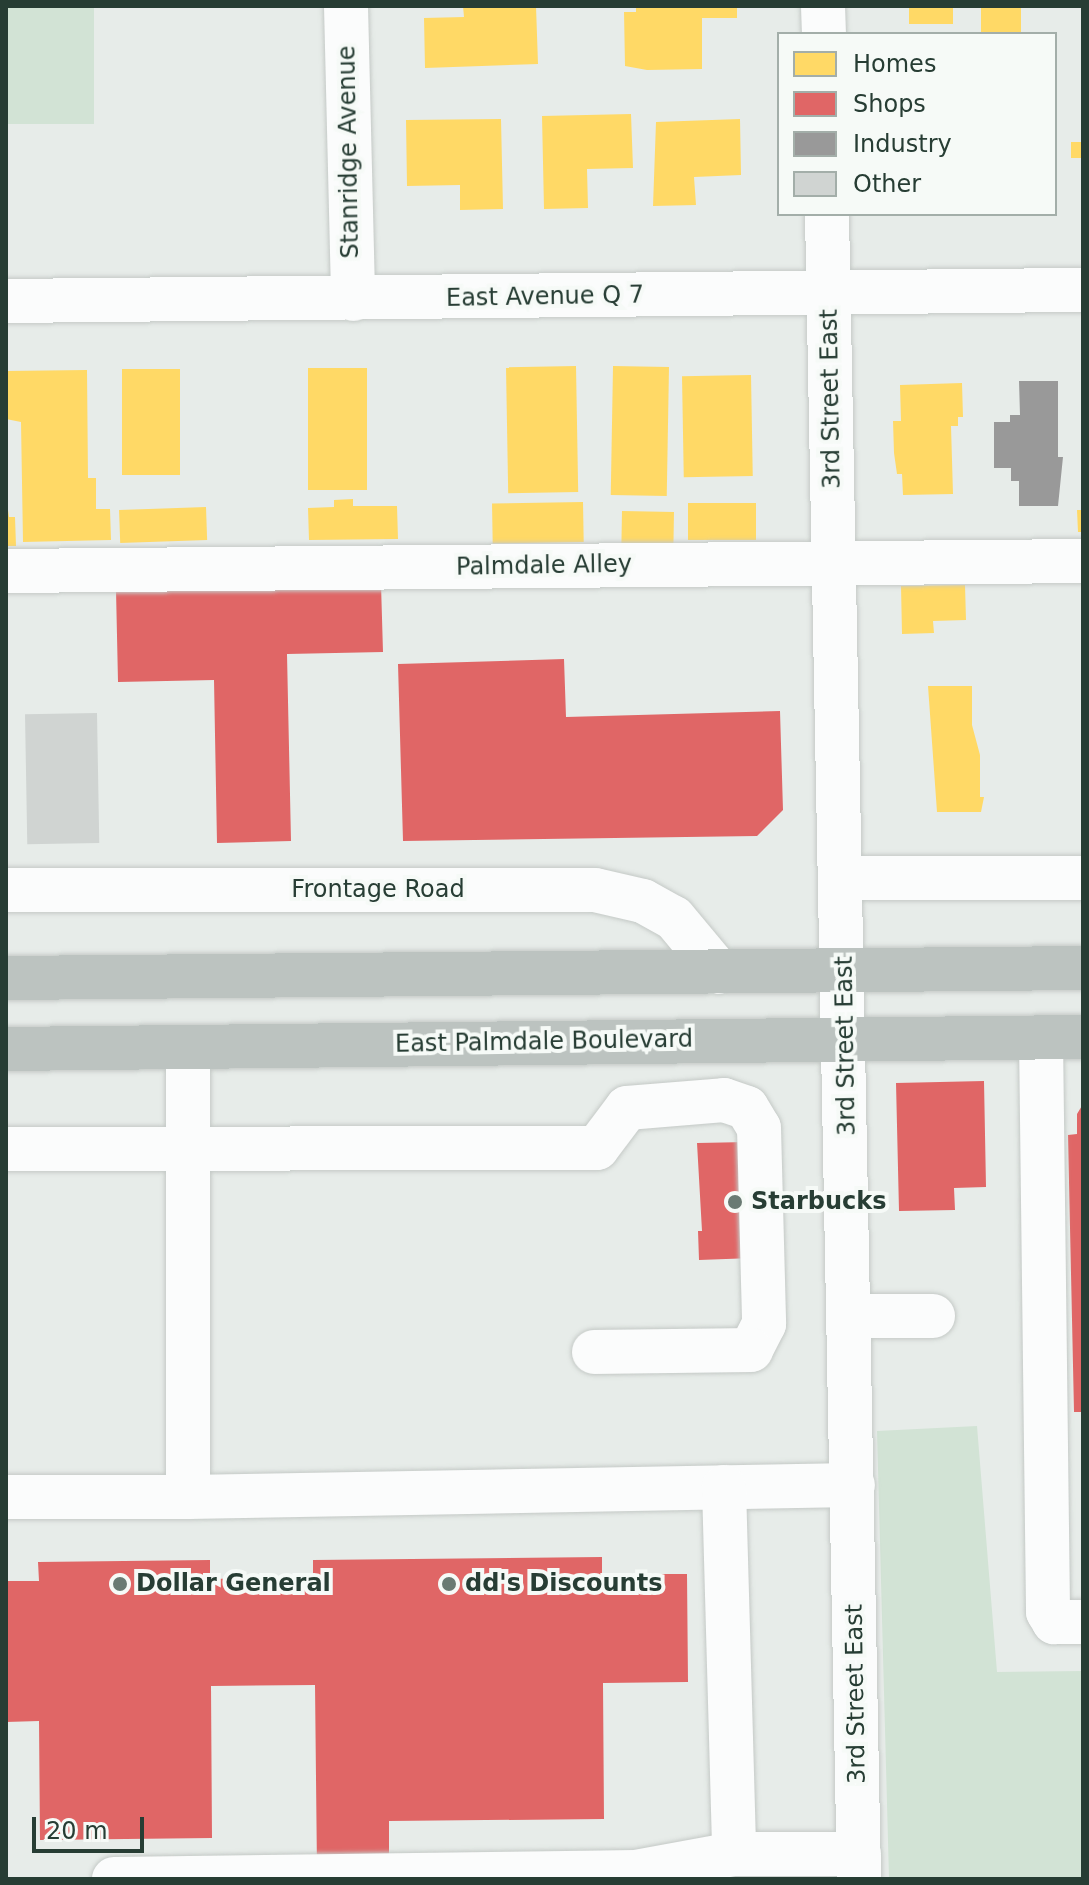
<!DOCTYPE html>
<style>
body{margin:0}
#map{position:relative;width:1089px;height:1885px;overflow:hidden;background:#e7ece9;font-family:"DejaVu Sans",sans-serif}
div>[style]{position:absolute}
.green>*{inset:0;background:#d2e3d5;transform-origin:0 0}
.homes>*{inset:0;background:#ffd966;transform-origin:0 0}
.shops>*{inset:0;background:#e06666}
.industry>*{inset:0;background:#999}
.building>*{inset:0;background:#d0d4d2;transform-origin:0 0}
.roads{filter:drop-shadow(0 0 2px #c4c9c6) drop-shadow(0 0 2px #c4c9c6)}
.minor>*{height:44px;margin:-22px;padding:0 22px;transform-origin:22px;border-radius:22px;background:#fbfcfc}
.highway>*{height:44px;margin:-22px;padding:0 22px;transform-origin:22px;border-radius:22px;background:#bcc3c0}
.dots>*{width:22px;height:22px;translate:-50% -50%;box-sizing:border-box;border:4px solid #f6faf7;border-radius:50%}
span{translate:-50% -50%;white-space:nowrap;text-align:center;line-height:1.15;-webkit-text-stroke:8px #f6faf7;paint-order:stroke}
.street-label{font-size:24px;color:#273d34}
.poi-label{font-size:24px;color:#273d34;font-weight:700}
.left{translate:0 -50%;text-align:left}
.frame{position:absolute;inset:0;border:8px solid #273d34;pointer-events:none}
.legend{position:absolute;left:777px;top:32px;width:280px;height:184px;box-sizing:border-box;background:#f6faf7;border:2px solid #a3aea9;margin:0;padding:10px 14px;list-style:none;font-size:24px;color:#273d34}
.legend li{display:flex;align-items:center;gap:16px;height:40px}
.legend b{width:40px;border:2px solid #a3aea9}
.scale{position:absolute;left:32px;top:1817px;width:112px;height:36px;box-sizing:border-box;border:4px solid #273d34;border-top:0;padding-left:10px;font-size:24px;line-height:28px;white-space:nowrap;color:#273d34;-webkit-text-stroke:6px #f6faf7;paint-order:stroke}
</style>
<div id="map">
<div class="green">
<i style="left:6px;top:6px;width:88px;height:118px"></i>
<i style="clip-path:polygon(977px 1426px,997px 1672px,1083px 1671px,1083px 1879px,889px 1879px,877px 1431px)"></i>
</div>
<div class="homes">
<i style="clip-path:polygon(463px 6px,536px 6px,538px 64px,425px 68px,424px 18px,464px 17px)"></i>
<i style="clip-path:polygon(636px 6px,737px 6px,737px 18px,702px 18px,702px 69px,647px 70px,625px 66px,624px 12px,636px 12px)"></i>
<i style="left:909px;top:6px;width:44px;height:18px"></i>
<i style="left:981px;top:6px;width:40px;height:28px"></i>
<i style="clip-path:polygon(631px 114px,633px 168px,587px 169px,588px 208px,544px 209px,542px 116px)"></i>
<i style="clip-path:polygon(501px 119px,503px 209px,460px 210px,460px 185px,407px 186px,406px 120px)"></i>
<i style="clip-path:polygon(740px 119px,741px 175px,694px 177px,696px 205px,653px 206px,656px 122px)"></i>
<i style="left:1071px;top:142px;width:12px;height:16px"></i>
<i style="left:576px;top:366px;width:126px;height:70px;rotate:89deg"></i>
<i style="left:669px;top:367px;width:129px;height:56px;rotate:91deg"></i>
<i style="left:308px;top:368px;width:59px;height:122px"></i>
<i style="left:122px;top:369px;width:58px;height:106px"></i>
<i style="clip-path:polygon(87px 370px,88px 478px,96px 478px,96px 509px,110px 509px,111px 540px,23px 542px,21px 422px,6px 419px,6px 371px)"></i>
<i style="left:751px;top:375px;width:101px;height:69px;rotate:89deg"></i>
<i style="clip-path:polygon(962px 383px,963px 417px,958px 417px,958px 426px,951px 426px,953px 494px,903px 495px,902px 474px,897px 474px,894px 453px,893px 421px,901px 421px,900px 385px)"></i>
<i style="clip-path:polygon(6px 496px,9px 517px,15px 517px,16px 546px,6px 546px)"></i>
<i style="clip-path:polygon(353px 499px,353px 506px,397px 506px,398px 539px,309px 540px,308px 508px,334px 507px,334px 500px)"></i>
<i style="left:583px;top:502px;width:40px;height:91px;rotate:89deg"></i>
<i style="left:688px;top:503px;width:68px;height:37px"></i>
<i style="left:206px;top:507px;width:33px;height:87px;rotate:88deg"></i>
<i style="clip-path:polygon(1077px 510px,1083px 510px,1083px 532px,1078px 532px)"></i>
<i style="left:622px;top:511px;width:52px;height:36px;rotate:1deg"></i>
<i style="clip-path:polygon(965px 585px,966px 620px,933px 621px,934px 633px,902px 634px,901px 586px)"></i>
<i style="clip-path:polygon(928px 686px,972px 686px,972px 725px,980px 755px,980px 797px,984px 797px,981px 812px,937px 812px)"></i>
</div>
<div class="shops">
<i style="clip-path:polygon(381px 584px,383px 652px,287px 654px,291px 841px,217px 843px,214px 680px,118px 682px,116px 590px)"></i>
<i style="clip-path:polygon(564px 659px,566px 717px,780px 711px,783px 810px,757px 836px,403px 841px,398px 664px)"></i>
<i style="clip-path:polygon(984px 1081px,986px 1187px,954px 1188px,955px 1210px,899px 1211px,896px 1083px)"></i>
<i style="clip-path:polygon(1083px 1104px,1083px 1412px,1074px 1412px,1068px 1135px,1077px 1134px,1077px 1114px)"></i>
<i style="clip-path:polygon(748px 1142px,753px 1258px,699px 1260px,698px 1231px,702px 1231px,697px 1143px)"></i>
<i style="clip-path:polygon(602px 1557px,602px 1574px,687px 1574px,688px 1682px,603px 1683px,604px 1819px,389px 1821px,389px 1869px,317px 1871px,315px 1685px,211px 1686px,212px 1838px,40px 1840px,39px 1721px,6px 1722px,6px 1581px,39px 1581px,38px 1562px,210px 1560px,210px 1579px,313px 1577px,313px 1560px)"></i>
</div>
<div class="industry">
<i style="clip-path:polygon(1019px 381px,1058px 381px,1058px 457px,1063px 457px,1058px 506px,1019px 506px,1019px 481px,1011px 481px,1011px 468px,994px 468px,994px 422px,1010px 422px,1010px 415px,1020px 415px)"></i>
</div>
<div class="building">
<i style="left:97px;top:713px;width:130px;height:72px;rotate:89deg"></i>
</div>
<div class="roads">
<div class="minor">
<i style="left:346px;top:6px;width:293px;rotate:88.6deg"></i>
<i style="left:823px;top:6px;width:28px;rotate:88deg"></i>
<i style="left:827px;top:214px;width:1665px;rotate:88.9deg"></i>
<i style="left:6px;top:301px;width:1077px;rotate:-0.59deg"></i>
<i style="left:6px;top:571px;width:1077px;rotate:-0.53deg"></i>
<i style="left:843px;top:878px;width:240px"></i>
<i style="left:6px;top:890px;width:589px"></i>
<i style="left:595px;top:890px;width:49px;rotate:12.9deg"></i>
<i style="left:643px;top:901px;width:35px;rotate:29deg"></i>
<i style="left:674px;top:918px;width:70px;rotate:50.2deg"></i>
<i style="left:1041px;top:1037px;width:575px;rotate:89.3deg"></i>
<i style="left:1048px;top:1612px;width:12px;rotate:59deg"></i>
<i style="left:1054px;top:1622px;width:29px"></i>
<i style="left:188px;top:1047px;width:450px;rotate:90deg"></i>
<i style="left:188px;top:1497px;width:665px;rotate:-1.03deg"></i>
<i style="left:6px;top:1149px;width:591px;rotate:-0.1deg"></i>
<i style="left:597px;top:1148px;width:50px;rotate:-53.1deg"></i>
<i style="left:627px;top:1108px;width:97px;rotate:-4.7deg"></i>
<i style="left:724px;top:1100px;width:24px;rotate:19deg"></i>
<i style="left:747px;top:1108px;width:23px;rotate:59deg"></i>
<i style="left:759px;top:1128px;width:196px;rotate:88.5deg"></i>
<i style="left:764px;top:1324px;width:29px;rotate:117deg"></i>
<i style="left:751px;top:1350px;width:157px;rotate:179.3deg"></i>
<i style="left:850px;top:1316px;width:83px"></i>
<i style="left:724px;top:1487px;width:367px;rotate:88.4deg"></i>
<i style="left:734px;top:1854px;width:125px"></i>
<i style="left:6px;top:1497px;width:182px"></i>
<i style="left:114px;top:1879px;width:522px;rotate:-0.77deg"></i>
<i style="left:636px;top:1872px;width:100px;rotate:-10.4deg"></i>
</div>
<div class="highway">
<i style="left:6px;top:978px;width:1077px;rotate:-0.53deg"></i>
<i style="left:6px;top:1049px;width:1077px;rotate:-0.64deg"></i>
</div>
</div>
<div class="dots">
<i style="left:735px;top:1202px;background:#6a7a73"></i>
<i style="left:120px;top:1584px;background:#6a7a73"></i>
<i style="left:449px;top:1584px;background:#6a7a73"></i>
</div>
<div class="street-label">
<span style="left:349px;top:152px;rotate:-91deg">Stanridge Avenue</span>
<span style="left:545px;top:297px;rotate:-1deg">East Avenue Q 7</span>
<span style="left:831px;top:399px;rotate:-91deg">3rd Street East</span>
<span style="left:544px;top:566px;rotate:-1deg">Palmdale Alley</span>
<span style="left:378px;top:890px">Frontage Road</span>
<span style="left:544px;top:1042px;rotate:-1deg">East Palmdale Boulevard</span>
<span style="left:846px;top:1046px;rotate:-91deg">3rd Street East</span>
<span style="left:856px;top:1694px;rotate:-91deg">3rd Street East</span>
</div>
<div class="poi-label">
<span class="left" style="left:751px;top:1202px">Starbucks</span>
<span class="left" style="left:136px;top:1584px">Dollar General</span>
<span class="left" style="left:465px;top:1584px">dd's Discounts</span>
</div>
<div class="frame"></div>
<ul class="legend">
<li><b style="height:22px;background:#ffd966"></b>Homes</li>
<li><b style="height:22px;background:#e06666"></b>Shops</li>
<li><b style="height:22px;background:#999"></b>Industry</li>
<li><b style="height:22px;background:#d0d4d2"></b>Other</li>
</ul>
<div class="scale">20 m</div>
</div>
